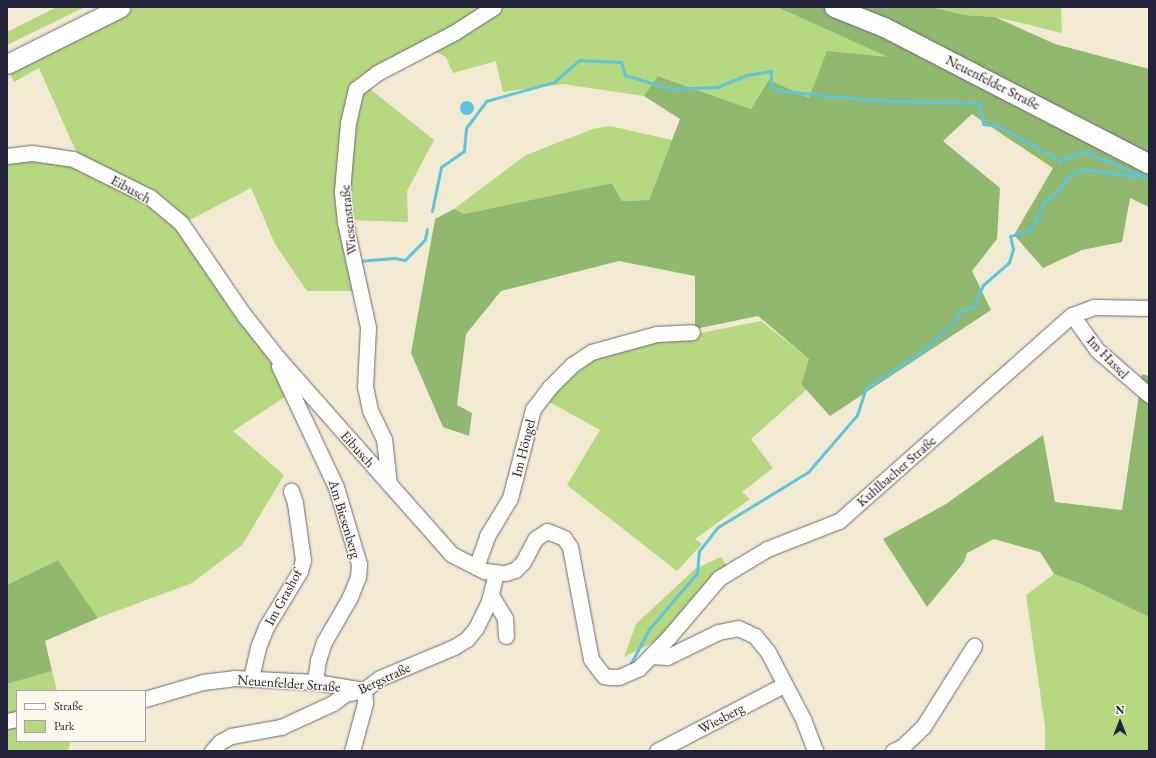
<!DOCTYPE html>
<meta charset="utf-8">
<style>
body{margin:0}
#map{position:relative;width:1156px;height:758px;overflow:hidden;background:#f2ead2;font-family:"EB Garamond",serif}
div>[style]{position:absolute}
.green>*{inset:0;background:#b5d880}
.forest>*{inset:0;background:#90b86e}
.water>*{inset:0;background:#5ec5dc}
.round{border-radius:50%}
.stream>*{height:3px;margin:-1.5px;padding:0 1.5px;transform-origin:1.5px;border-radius:1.5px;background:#5ec5dc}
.roads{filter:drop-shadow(0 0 1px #6b6870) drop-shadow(0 0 1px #6b6870)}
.minor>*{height:15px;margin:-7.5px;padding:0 7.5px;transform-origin:7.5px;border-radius:7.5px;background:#fff}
.major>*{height:19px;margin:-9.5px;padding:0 9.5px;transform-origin:9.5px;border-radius:9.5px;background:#fff}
span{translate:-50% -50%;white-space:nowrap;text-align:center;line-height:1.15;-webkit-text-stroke:3px #fbf7ec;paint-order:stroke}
.street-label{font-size:14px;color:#22223b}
.frame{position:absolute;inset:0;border:8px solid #22223b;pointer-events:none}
.legend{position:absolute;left:16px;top:690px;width:130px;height:52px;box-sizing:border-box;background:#fbf7ec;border:1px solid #a4a2a5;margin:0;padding:5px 7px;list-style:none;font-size:12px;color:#22223b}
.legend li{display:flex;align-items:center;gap:8px;height:20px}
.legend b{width:20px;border:1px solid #a4a2a5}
.north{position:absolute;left:1100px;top:702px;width:40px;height:40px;-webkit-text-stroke:3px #fbf7ec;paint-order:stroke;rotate:0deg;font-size:11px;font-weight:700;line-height:16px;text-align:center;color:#22223b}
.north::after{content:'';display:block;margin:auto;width:14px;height:18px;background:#22223b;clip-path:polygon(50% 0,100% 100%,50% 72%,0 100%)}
</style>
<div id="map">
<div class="green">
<i style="clip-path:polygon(57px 7px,85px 7px,7px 45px,7px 32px)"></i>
<i style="clip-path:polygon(138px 7px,488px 7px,355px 88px,343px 158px,356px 291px,307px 291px,275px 244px,251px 188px,186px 222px,79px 158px,39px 68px,14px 82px,9px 71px,127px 10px)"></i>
<i style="clip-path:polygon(499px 7px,777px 7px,889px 57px,809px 98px,751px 109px,659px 76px,644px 96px,563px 84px,503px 92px,496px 61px,453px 73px,446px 57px,428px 48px)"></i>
<i style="clip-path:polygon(931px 7px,1061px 7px,1062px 33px,996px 17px,964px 15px)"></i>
<i style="clip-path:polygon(365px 85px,434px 140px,407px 191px,408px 222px,348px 220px,350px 123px)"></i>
<i style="clip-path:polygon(610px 126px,672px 140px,649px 200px,622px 201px,612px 183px,464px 214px,454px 209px,526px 155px,593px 129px)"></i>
<i style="clip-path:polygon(32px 156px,71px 162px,148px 200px,178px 226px,268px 353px,288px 395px,233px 431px,284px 475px,242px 545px,192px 583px,98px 618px,58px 560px,7px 585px,7px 160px)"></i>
<i style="clip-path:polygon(761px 321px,809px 359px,801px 384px,806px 390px,751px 439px,773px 468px,742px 492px,750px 499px,695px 539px,702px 544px,677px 571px,567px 485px,600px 430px,544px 399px,572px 370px,605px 352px)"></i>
<i style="clip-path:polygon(721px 557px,727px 566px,666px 636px,624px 657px,636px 624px,695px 569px)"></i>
<i style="clip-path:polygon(1054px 574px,1081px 584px,1149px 617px,1149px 751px,1045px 751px,1045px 726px,1026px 595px)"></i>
<i style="clip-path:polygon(52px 671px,57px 691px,17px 691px,17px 715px,7px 717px,7px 684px)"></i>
<i style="clip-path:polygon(17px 722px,17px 741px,71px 741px,68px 751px,7px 751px,7px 724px)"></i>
</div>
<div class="forest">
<i style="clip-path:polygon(777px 7px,931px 7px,964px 15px,995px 17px,1055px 44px,1149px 69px,1149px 207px,1130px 198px,1122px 242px,1082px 250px,1043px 268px,1014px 235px,1053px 168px,972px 114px,943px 141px,1000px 188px,997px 239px,972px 271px,991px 310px,830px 416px,801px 384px,809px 359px,758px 316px,695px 329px,695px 276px,619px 261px,501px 291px,466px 334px,457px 405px,472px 413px,469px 436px,443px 427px,411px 353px,435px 219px,454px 209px,464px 214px,612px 183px,622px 201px,649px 200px,680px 119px,644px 96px,658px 76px,751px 109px,769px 80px,809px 98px,827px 51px,888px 57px)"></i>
<i style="clip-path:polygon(1142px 374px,1149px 376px,1149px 617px,1081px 584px,1054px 574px,1040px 552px,994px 539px,967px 553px,964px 562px,927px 607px,883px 539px,946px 504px,1043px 435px,1055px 502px,1122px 510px)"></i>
<i style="clip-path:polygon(58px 560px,98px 618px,45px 641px,52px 671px,7px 684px,7px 585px)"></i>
</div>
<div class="water">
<i class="round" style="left:460px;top:101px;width:14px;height:14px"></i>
</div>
<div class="stream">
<i style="left:432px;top:211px;width:45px;rotate:-78.4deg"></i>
<i style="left:441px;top:167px;width:28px;rotate:-35deg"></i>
<i style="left:464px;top:151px;width:23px;rotate:-85deg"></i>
<i style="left:466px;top:128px;width:34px;rotate:-53deg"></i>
<i style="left:486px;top:101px;width:71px;rotate:-15.6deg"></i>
<i style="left:554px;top:82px;width:33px;rotate:-41deg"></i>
<i style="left:579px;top:60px;width:42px;rotate:2.7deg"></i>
<i style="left:621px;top:62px;width:14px;rotate:73deg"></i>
<i style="left:625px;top:75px;width:48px;rotate:16.9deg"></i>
<i style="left:671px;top:89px;width:46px;rotate:-2.5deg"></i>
<i style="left:717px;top:87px;width:32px;rotate:-22deg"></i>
<i style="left:747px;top:75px;width:24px;rotate:-9deg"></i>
<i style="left:771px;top:71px;width:16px;rotate:90deg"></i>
<i style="left:771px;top:87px;width:14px;rotate:17deg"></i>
<i style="left:784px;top:91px;width:85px;rotate:6deg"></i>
<i style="left:869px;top:100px;width:110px;rotate:1.6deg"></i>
<i style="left:979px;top:103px;width:21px;rotate:79deg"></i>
<i style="left:983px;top:124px;width:16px;rotate:7deg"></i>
<i style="left:999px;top:126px;width:70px;rotate:29.8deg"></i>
<i style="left:1060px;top:161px;width:25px;rotate:-23deg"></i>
<i style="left:1083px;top:151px;width:68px;rotate:22.4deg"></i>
<i style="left:359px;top:261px;width:35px;rotate:-5deg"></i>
<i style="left:394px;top:258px;width:11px;rotate:10deg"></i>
<i style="left:405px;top:260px;width:29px;rotate:-46deg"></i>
<i style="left:425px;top:239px;width:10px;rotate:-79deg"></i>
<i style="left:631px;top:663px;width:40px;rotate:-62deg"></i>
<i style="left:650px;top:628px;width:72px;rotate:-49.5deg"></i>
<i style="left:697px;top:573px;width:22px;rotate:-85deg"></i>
<i style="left:699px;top:551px;width:31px;rotate:-52deg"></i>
<i style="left:718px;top:527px;width:105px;rotate:-31.4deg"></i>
<i style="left:808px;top:472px;width:75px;rotate:-49.3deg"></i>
<i style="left:857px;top:415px;width:28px;rotate:-72deg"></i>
<i style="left:866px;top:388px;width:66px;rotate:-33.2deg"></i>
<i style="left:921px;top:352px;width:46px;rotate:-42.4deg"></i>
<i style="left:955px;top:321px;width:11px;rotate:-68deg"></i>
<i style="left:959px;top:311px;width:16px;rotate:-15deg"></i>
<i style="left:974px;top:307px;width:24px;rotate:-68deg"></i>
<i style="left:983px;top:285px;width:35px;rotate:-41deg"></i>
<i style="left:1009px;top:262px;width:14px;rotate:-73deg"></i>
<i style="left:1013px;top:249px;width:13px;rotate:-103deg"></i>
<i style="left:1010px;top:236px;width:16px;rotate:-14deg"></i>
<i style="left:1026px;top:232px;width:11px;rotate:-41deg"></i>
<i style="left:1034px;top:225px;width:25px;rotate:-67deg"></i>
<i style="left:1044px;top:202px;width:18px;rotate:-38deg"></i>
<i style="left:1058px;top:191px;width:17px;rotate:-54deg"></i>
<i style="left:1068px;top:177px;width:16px;rotate:-30deg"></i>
<i style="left:1082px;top:169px;width:59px;rotate:7.9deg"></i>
</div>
<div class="roads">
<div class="minor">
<i style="left:7px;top:156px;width:25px;rotate:-7deg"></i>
<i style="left:32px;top:153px;width:41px;rotate:8.3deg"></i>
<i style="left:73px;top:159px;width:86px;rotate:26.3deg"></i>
<i style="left:150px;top:197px;width:40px;rotate:40deg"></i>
<i style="left:181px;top:223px;width:112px;rotate:55.6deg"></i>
<i style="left:244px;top:315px;width:53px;rotate:51.8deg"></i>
<i style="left:277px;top:357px;width:263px;rotate:48.5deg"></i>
<i style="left:451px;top:554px;width:38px;rotate:27deg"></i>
<i style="left:485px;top:571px;width:20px;rotate:6deg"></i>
<i style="left:505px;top:573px;width:10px;rotate:-17deg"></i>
<i style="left:515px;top:570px;width:11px;rotate:-45deg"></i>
<i style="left:523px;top:562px;width:26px;rotate:-62deg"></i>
<i style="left:535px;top:539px;width:14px;rotate:-34deg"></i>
<i style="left:547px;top:531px;width:18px;rotate:22deg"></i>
<i style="left:564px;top:538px;width:11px;rotate:56deg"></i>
<i style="left:570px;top:547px;width:114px;rotate:79.4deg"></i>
<i style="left:591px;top:659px;width:21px;rotate:53deg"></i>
<i style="left:604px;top:676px;width:6px;rotate:9deg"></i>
<i style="left:610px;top:677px;width:9px"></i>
<i style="left:619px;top:677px;width:22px;rotate:-24deg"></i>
<i style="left:639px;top:668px;width:42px;rotate:-46deg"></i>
<i style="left:668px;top:638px;width:79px;rotate:-49.6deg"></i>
<i style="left:719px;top:578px;width:56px;rotate:-31.1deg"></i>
<i style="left:767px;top:549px;width:77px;rotate:-21.3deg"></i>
<i style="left:839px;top:521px;width:311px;rotate:-41.5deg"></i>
<i style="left:1072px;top:315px;width:23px;rotate:-20deg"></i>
<i style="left:1094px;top:307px;width:55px;rotate:1deg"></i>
<i style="left:1072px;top:315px;width:43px;rotate:54.5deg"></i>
<i style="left:1097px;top:350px;width:69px;rotate:40.9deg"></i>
<i style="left:279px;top:366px;width:134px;rotate:64.8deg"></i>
<i style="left:336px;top:487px;width:80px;rotate:73.4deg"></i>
<i style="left:359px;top:564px;width:13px;rotate:94deg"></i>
<i style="left:358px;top:577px;width:22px;rotate:112deg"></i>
<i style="left:350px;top:597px;width:52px;rotate:120deg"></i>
<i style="left:324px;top:642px;width:19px;rotate:108deg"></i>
<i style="left:318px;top:660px;width:22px;rotate:98deg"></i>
<i style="left:389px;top:484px;width:45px;rotate:-96.3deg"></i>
<i style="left:384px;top:439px;width:32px;rotate:-116deg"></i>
<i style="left:370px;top:410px;width:24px;rotate:-102deg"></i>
<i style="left:365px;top:387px;width:60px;rotate:-87.1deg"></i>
<i style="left:368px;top:327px;width:107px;rotate:-102.4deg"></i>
<i style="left:345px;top:222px;width:31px;rotate:-96deg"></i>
<i style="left:342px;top:191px;width:68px;rotate:-85deg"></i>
<i style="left:348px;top:123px;width:35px;rotate:-77deg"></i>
<i style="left:356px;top:89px;width:26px;rotate:-37deg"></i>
<i style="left:377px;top:73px;width:88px;rotate:-27.7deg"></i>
<i style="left:455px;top:32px;width:46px;rotate:-32.7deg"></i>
<i style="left:476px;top:567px;width:33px;rotate:-70deg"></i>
<i style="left:487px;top:536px;width:44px;rotate:-58.8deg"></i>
<i style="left:510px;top:498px;width:92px;rotate:-75.5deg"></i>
<i style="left:533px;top:409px;width:28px;rotate:-52deg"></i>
<i style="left:550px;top:387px;width:31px;rotate:-45deg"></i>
<i style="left:572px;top:365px;width:23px;rotate:-34deg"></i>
<i style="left:591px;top:352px;width:68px;rotate:-15.3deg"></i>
<i style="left:657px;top:334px;width:35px;rotate:-3deg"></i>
<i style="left:491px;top:595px;width:27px;rotate:59deg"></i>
<i style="left:505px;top:618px;width:18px;rotate:87deg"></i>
<i style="left:651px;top:656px;width:16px;rotate:4deg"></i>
<i style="left:667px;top:657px;width:57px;rotate:-26.1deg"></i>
<i style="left:718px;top:632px;width:20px;rotate:-11deg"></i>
<i style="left:738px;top:628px;width:19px;rotate:25deg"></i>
<i style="left:755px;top:636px;width:21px;rotate:51deg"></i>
<i style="left:768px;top:652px;width:76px;rotate:62.4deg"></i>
<i style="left:803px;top:719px;width:34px;rotate:69deg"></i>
<i style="left:251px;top:678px;width:32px;rotate:-77deg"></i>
<i style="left:258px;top:647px;width:22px;rotate:-68deg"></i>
<i style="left:266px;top:627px;width:66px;rotate:-58.7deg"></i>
<i style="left:300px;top:571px;width:11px;rotate:-75deg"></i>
<i style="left:303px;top:560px;width:58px;rotate:-98deg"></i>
<i style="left:295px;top:503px;width:13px;rotate:-108deg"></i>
<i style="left:145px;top:699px;width:60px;rotate:-16.3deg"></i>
<i style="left:203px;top:682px;width:31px;rotate:-7deg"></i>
<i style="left:234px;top:678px;width:81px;rotate:2.8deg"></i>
<i style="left:315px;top:682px;width:45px;rotate:9deg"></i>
<i style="left:7px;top:721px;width:10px;rotate:-11deg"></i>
<i style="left:212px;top:751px;width:12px;rotate:-48deg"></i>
<i style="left:220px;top:742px;width:13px;rotate:-29deg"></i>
<i style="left:231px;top:736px;width:51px;rotate:-10.2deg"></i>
<i style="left:281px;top:727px;width:57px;rotate:-24.8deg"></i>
<i style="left:333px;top:703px;width:15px;rotate:-37deg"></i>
<i style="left:345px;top:694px;width:19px;rotate:-12deg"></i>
<i style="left:364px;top:690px;width:20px;rotate:-37deg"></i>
<i style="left:380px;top:678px;width:80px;rotate:-22.7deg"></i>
<i style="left:454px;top:647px;width:15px;rotate:-32deg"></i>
<i style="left:467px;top:639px;width:14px;rotate:-51deg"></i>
<i style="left:476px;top:628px;width:30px;rotate:-64deg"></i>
<i style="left:489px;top:601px;width:29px;rotate:-76deg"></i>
<i style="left:352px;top:751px;width:50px;rotate:-74.8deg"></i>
<i style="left:365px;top:703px;width:13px;rotate:-94deg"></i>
<i style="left:657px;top:751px;width:143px;rotate:-27.5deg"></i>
<i style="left:893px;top:751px;width:10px;rotate:-24deg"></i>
<i style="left:902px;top:747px;width:29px;rotate:-44deg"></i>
<i style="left:923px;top:727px;width:96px;rotate:-57.8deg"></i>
</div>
<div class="major">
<i style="left:834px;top:7px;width:54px;rotate:21.8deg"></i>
<i style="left:884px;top:27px;width:298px;rotate:27.3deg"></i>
<i style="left:7px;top:64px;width:127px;rotate:-26.6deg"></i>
</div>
</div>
<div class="street-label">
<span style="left:993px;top:82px;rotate:27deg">Neuenfelder Straße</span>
<span style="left:131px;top:189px;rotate:29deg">Eibusch</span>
<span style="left:348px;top:220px;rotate:-96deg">Wiesenstraße</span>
<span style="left:1108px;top:357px;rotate:46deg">Im Hassel</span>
<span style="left:523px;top:448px;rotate:-76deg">Im Höngel</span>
<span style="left:358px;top:449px;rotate:48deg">Eibusch</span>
<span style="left:896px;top:471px;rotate:-41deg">Kuhlbacher Straße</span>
<span style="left:345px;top:519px;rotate:73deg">Am Biesenberg</span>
<span style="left:283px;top:597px;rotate:-61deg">Im Grashof</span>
<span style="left:384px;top:678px;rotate:-25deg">Bergstraße</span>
<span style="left:289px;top:683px;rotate:4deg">Neuenfelder Straße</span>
<span style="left:721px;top:718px;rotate:-28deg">Wiesberg</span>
</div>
<div class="frame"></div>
<ul class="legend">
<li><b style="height:5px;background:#fff"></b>Straße</li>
<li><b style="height:11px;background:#b5d880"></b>Park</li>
</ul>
<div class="north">N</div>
</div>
